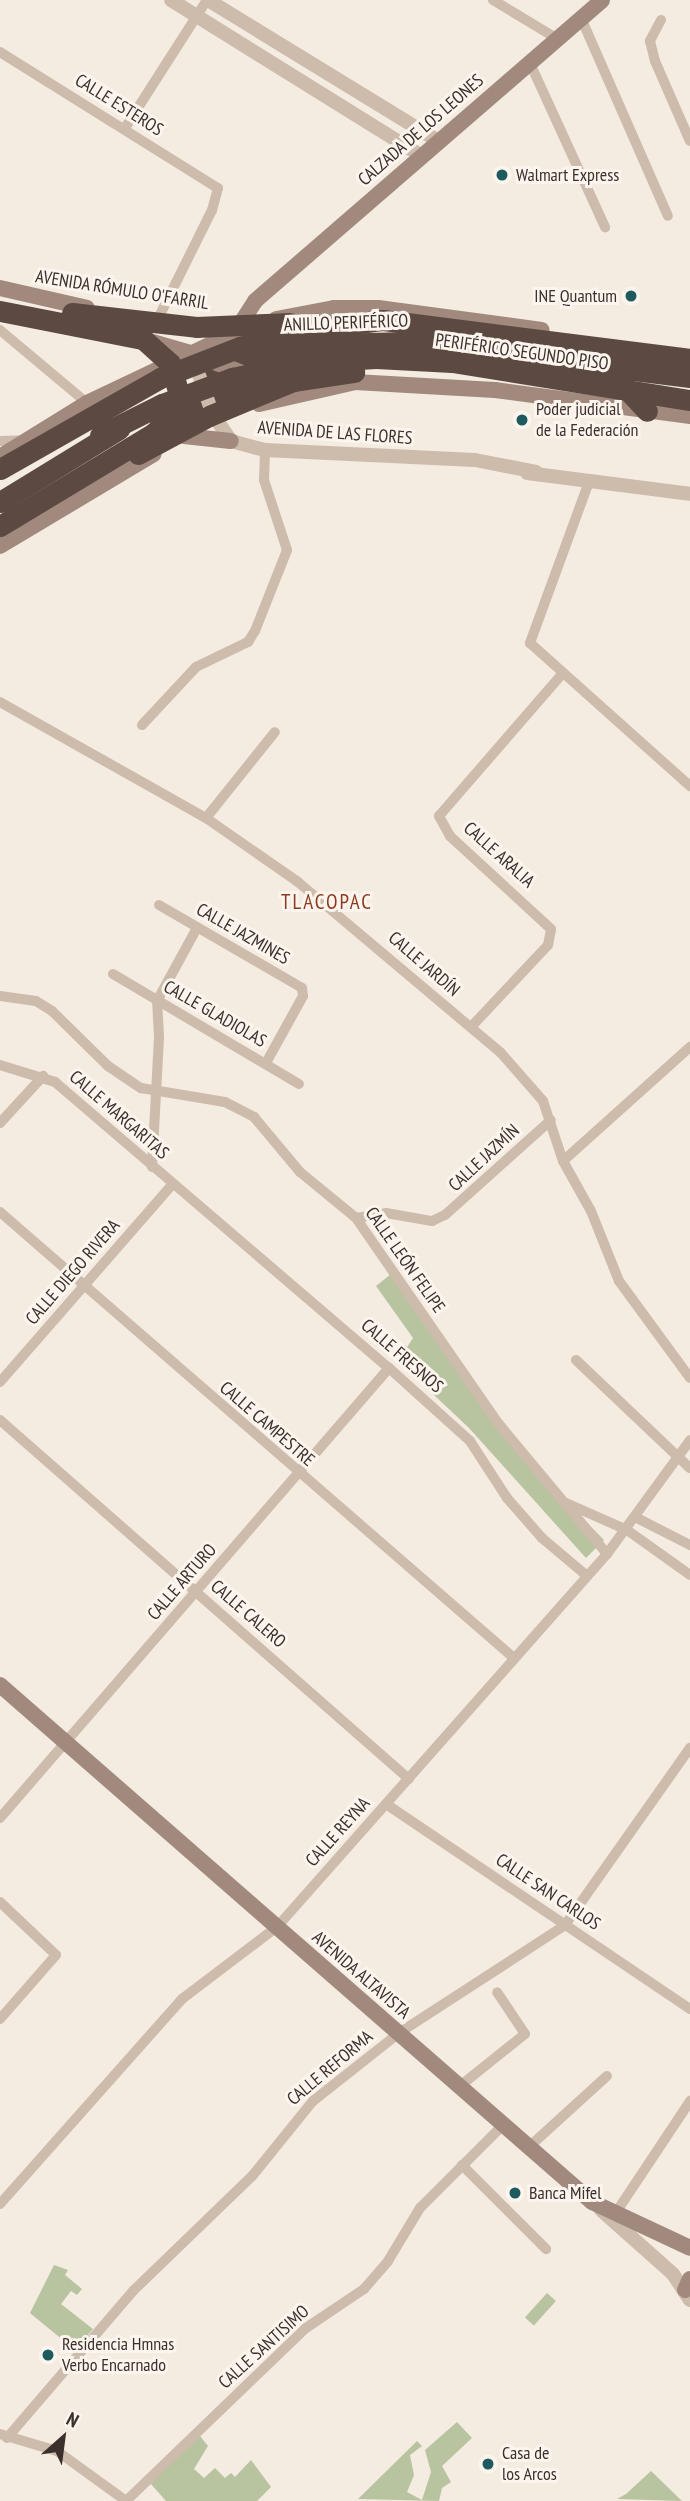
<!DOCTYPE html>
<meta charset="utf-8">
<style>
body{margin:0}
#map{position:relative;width:690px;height:2501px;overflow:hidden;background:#f4ebe1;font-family:"PT Sans Narrow",sans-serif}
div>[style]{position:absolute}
.green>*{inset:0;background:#b8c4a0;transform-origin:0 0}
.minor>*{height:10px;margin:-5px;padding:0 5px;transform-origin:5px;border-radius:5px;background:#cdbbac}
.tertiary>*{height:14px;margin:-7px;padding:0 7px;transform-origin:7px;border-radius:7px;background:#cdbbac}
.secondary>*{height:16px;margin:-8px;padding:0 8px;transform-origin:8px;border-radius:8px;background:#a18a7d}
.motorway>*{height:21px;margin:-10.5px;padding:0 10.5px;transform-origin:10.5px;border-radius:10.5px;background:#5c4a42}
.tertiary-bridge>*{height:14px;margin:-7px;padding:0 7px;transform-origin:7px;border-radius:7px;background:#cdbbac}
.secondary-bridge>*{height:16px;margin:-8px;padding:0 8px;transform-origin:8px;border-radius:8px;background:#a18a7d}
.motorway-bridge>*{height:21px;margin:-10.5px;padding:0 10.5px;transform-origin:10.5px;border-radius:10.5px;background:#5c4a42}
.dots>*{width:19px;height:19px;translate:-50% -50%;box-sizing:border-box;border:4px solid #fbf5ee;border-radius:50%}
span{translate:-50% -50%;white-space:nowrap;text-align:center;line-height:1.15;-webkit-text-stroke:6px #fbf5ee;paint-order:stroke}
.street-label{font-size:18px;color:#3b302b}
.poi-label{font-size:18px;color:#3b302b}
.left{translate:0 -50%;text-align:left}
.right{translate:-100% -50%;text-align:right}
.quarter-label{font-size:21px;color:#8c3b22;letter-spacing:2px}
.north{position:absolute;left:28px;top:2403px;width:70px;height:70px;-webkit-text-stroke:5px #fbf5ee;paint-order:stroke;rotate:28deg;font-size:19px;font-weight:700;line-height:28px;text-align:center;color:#3b302b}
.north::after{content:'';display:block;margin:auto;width:24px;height:32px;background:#3b302b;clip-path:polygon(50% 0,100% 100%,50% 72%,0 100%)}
</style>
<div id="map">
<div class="green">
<i style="clip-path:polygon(391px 1274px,538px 1473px,604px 1540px,586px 1558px,469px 1428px,398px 1361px,413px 1338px,376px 1286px)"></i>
<i style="clip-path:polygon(54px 2265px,68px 2270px,65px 2275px,82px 2289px,77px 2295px,71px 2291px,61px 2304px,93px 2329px,75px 2350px,30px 2313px)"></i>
<i style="left:547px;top:2293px;width:12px;height:33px;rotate:42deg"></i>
<i style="clip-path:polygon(457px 2422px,472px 2438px,442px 2466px,451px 2482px,442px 2488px,439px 2501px,358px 2499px,417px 2441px,422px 2446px,410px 2455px,414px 2475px,407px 2492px,422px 2500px,431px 2472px,425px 2450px)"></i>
<i style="clip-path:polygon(200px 2436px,208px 2446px,194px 2469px,204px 2478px,215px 2468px,225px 2478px,231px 2473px,235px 2477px,251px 2460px,271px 2487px,257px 2501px,166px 2501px,150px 2483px)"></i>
<i style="clip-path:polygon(651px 2471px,682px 2501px,617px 2499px,626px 2494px)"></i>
</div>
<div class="minor">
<i style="left:493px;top:0;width:74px;rotate:31.1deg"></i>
<i style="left:581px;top:18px;width:216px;rotate:66.3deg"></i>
<i style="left:661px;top:20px;width:24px;rotate:118deg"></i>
<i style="left:650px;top:41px;width:21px;rotate:76deg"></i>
<i style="left:655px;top:61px;width:87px;rotate:66.4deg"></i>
<i style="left:0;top:52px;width:257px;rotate:32deg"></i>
<i style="left:218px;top:188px;width:23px;rotate:105deg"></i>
<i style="left:212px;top:210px;width:119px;rotate:116.4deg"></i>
<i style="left:529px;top:61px;width:183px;rotate:65.4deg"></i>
<i style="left:125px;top:128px;width:152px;rotate:-57.4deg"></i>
<i style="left:0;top:330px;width:114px;rotate:40deg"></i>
<i style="left:0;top:441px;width:24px;rotate:-2deg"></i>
<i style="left:590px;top:479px;width:175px;rotate:110.1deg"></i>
<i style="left:530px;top:643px;width:215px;rotate:41.8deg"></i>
<i style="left:0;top:702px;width:236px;rotate:29.4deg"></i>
<i style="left:206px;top:818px;width:112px;rotate:34.8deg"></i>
<i style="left:298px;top:882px;width:265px;rotate:40.1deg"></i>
<i style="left:501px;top:1053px;width:64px;rotate:48.8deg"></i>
<i style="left:543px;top:1101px;width:63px;rotate:71.6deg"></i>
<i style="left:563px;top:1161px;width:57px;rotate:60.8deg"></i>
<i style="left:591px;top:1211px;width:75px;rotate:68.2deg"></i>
<i style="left:619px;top:1281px;width:120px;rotate:53.8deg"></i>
<i style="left:142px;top:725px;width:79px;rotate:-47deg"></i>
<i style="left:196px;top:667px;width:58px;rotate:-25.7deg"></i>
<i style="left:248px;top:642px;width:13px;rotate:-58deg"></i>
<i style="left:255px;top:631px;width:87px;rotate:-68.4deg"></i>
<i style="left:287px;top:550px;width:74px;rotate:-108.2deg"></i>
<i style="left:264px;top:480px;width:30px;rotate:-88deg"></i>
<i style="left:206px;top:818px;width:110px;rotate:-51.3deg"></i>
<i style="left:159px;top:905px;width:165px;rotate:30.1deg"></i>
<i style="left:302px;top:988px;width:8px;rotate:83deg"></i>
<i style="left:303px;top:996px;width:77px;rotate:118.9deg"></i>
<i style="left:113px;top:974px;width:216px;rotate:30.6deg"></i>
<i style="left:0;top:996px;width:36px;rotate:8deg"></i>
<i style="left:36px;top:1001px;width:19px;rotate:32deg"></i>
<i style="left:52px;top:1011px;width:78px;rotate:44.5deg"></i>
<i style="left:108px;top:1066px;width:40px;rotate:34deg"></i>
<i style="left:141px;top:1088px;width:85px;rotate:9.5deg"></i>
<i style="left:225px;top:1102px;width:33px;rotate:27deg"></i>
<i style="left:254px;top:1117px;width:72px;rotate:50.1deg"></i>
<i style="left:300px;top:1172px;width:72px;rotate:39.4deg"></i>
<i style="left:356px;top:1218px;width:249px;rotate:55.3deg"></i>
<i style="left:498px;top:1423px;width:170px;rotate:50.2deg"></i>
<i style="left:471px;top:1027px;width:112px;rotate:-46.8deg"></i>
<i style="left:548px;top:945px;width:16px;rotate:-79deg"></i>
<i style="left:551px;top:929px;width:137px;rotate:-137.4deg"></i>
<i style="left:450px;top:836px;width:23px;rotate:-119deg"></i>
<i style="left:439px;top:816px;width:186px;rotate:-49.1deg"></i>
<i style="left:0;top:1065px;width:58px;rotate:17.2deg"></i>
<i style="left:55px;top:1082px;width:440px;rotate:40.6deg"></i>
<i style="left:389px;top:1368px;width:109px;rotate:42deg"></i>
<i style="left:470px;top:1441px;width:68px;rotate:57deg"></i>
<i style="left:507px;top:1498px;width:53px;rotate:48.8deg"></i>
<i style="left:542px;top:1538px;width:57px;rotate:40.1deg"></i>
<i style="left:0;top:1123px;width:64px;rotate:-47.5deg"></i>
<i style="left:563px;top:1161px;width:171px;rotate:-41.9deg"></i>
<i style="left:152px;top:1167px;width:130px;rotate:-86.9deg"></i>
<i style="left:159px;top:1037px;width:36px;rotate:-93deg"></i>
<i style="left:157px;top:1001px;width:83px;rotate:-61.3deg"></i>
<i style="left:0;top:1212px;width:681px;rotate:40.95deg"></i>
<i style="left:356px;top:1218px;width:30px;rotate:-9deg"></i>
<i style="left:386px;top:1213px;width:47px;rotate:9.9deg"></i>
<i style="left:432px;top:1221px;width:14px;rotate:-25deg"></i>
<i style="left:445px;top:1215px;width:142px;rotate:-41.9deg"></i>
<i style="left:576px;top:1360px;width:157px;rotate:43.5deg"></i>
<i style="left:0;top:1382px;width:263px;rotate:-48.9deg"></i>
<i style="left:0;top:1420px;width:544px;rotate:41.28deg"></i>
<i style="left:566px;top:1503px;width:67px;rotate:23.9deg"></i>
<i style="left:627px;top:1530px;width:77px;rotate:35.5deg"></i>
<i style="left:635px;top:1517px;width:62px;rotate:27deg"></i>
<i style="left:386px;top:1804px;width:367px;rotate:34deg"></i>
<i style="left:0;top:1818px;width:595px;rotate:-49.16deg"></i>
<i style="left:0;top:1902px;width:77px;rotate:43.4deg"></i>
<i style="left:56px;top:1955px;width:85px;rotate:131.2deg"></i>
<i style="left:460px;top:2086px;width:83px;rotate:-38.7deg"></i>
<i style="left:525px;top:2034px;width:50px;rotate:-123.7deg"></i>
<i style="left:530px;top:2146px;width:104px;rotate:-42.3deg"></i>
<i style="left:462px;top:2165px;width:119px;rotate:45deg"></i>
<i style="left:0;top:2204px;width:274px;rotate:-48.4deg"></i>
<i style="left:182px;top:1999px;width:119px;rotate:-37.2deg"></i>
<i style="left:277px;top:1927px;width:498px;rotate:-48.5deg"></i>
<i style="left:607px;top:1554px;width:141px;rotate:-53.9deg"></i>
<i style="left:615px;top:2214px;width:136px;rotate:-56.4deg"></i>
<i style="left:0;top:2434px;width:59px;rotate:16.6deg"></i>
<i style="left:57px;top:2451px;width:85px;rotate:35.9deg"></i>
<i style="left:126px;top:2501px;width:250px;rotate:-43.9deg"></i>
<i style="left:306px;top:2328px;width:70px;rotate:-33.9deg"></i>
<i style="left:364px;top:2289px;width:37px;rotate:-49deg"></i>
<i style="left:388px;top:2261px;width:62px;rotate:-58.9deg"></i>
<i style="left:420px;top:2208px;width:119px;rotate:-45deg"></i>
<i style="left:7px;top:2438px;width:195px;rotate:-49.4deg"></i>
<i style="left:134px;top:2290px;width:165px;rotate:-44deg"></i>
<i style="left:253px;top:2175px;width:95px;rotate:-51deg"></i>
<i style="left:313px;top:2101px;width:110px;rotate:-38.3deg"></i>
<i style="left:399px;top:2033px;width:198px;rotate:-33deg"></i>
<i style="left:565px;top:1925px;width:217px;rotate:-54.8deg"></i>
</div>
<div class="tertiary">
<i style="left:171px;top:0;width:296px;rotate:31.9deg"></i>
<i style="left:208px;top:0;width:270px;rotate:31.5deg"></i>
<i style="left:213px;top:415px;width:32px;rotate:55deg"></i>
<i style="left:231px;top:441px;width:35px;rotate:15deg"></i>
<i style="left:265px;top:450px;width:210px;rotate:2.7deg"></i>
<i style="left:475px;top:460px;width:62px;rotate:11.1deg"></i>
<i style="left:527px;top:473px;width:164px;rotate:7.3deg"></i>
<i style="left:601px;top:2210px;width:96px;rotate:41.6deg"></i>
<i style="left:673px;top:2274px;width:31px;rotate:57deg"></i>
</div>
<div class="secondary">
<i style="left:0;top:288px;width:89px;rotate:12.9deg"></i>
<i style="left:276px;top:319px;width:59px;rotate:-10.7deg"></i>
<i style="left:334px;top:308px;width:44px"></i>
<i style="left:378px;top:308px;width:165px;rotate:7.6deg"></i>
<i style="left:237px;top:329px;width:33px;rotate:-57deg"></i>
<i style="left:255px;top:301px;width:459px;rotate:-40.9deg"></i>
<i style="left:142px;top:339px;width:54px;rotate:16.1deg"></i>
<i style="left:259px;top:404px;width:98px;rotate:-12.9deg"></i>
<i style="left:355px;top:382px;width:140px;rotate:3.3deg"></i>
<i style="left:495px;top:390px;width:197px;rotate:7.6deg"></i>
<i style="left:184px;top:436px;width:47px;rotate:6.1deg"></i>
<i style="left:0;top:457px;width:102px;rotate:-31.8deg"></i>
<i style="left:87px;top:403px;width:175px;rotate:-25.4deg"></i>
<i style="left:0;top:546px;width:179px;rotate:-30.9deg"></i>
<i style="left:0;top:1685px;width:786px;rotate:41.13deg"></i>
<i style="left:592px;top:2202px;width:108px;rotate:25.1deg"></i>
<i style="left:685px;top:2290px;width:12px;rotate:-66deg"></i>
</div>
<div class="motorway">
<i style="left:214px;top:376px;width:50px;rotate:-27.6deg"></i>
<i style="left:258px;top:353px;width:35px;rotate:-13deg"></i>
<i style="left:292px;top:345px;width:116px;rotate:-1.5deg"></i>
<i style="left:408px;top:342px;width:284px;rotate:7.1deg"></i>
<i style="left:621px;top:383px;width:38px;rotate:47deg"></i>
<i style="left:160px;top:423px;width:28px;rotate:-30deg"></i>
<i style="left:184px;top:409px;width:94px;rotate:-20.6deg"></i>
<i style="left:138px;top:454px;width:81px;rotate:-28.2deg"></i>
<i style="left:0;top:502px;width:140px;rotate:-31.5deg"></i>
</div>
<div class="tertiary-bridge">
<i style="left:198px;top:372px;width:46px;rotate:70.8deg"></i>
</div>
<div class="secondary-bridge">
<i style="left:209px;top:360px;width:44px;rotate:21.3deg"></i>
</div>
<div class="motorway-bridge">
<i style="left:0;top:311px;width:146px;rotate:11.1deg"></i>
<i style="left:143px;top:339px;width:36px;rotate:42deg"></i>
<i style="left:170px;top:363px;width:32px;rotate:74deg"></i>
<i style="left:179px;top:394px;width:25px;rotate:111deg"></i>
<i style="left:170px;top:417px;width:23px;rotate:135deg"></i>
<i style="left:154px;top:433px;width:180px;rotate:148.9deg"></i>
<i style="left:72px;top:313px;width:125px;rotate:6.4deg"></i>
<i style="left:196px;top:327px;width:94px;rotate:-2.4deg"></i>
<i style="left:209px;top:416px;width:91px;rotate:-22.6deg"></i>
<i style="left:293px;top:381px;width:62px;rotate:-8.4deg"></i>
<i style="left:100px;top:435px;width:69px;rotate:-26.6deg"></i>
<i style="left:162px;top:404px;width:75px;rotate:-20.4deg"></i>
<i style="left:232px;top:378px;width:76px;rotate:-12.2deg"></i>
<i style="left:306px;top:362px;width:70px;rotate:-3.3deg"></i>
<i style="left:376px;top:358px;width:76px;rotate:3deg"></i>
<i style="left:452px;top:362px;width:241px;rotate:9.1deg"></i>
<i style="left:0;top:469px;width:184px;rotate:-29.6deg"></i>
<i style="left:160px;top:378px;width:86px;rotate:-21.2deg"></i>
<i style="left:240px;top:347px;width:61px;rotate:-15.2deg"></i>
<i style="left:299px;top:331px;width:85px;rotate:-7.5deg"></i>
<i style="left:383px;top:320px;width:309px;rotate:7.2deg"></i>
</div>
<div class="dots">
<i style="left:502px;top:175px;background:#1f5a5e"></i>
<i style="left:631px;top:296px;background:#1f5a5e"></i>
<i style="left:522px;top:420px;background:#1f5a5e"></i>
<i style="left:515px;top:2193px;background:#1f5a5e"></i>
<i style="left:48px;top:2355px;background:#1f5a5e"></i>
<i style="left:488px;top:2464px;background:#1f5a5e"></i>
</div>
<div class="street-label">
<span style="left:119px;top:105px;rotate:32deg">CALLE ESTEROS</span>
<span style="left:421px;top:130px;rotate:-41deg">CALZADA DE LOS LEONES</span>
<span style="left:122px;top:290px;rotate:9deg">AVENIDA RÓMULO O'FARRIL</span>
<span style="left:346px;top:323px;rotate:-2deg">ANILLO PERIFÉRICO</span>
<span style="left:522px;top:352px;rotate:8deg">PERIFÉRICO SEGUNDO PISO</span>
<span style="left:335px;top:433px;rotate:4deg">AVENIDA DE LAS FLORES</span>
<span style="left:499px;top:855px;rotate:42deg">CALLE ARALIA</span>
<span style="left:243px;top:934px;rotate:30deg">CALLE JAZMINES</span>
<span style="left:424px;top:964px;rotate:41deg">CALLE JARDÍN</span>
<span style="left:215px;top:1014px;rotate:30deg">CALLE GLADIOLAS</span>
<span style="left:119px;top:1115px;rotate:41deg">CALLE MARGARITAS</span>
<span style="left:484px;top:1158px;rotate:-43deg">CALLE JAZMÍN</span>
<span style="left:405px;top:1260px;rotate:55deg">CALLE LEÓN FELIPE</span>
<span style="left:73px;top:1272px;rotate:-49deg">CALLE DIEGO RIVERA</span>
<span style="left:402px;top:1356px;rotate:41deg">CALLE FRESNOS</span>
<span style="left:267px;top:1424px;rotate:41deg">CALLE CAMPESTRE</span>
<span style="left:182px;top:1582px;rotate:-49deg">CALLE ARTURO</span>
<span style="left:248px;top:1614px;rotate:41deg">CALLE CALERO</span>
<span style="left:338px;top:1832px;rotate:-48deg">CALLE REYNA</span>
<span style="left:548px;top:1892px;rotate:34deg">CALLE SAN CARLOS</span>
<span style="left:361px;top:1975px;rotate:41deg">AVENIDA ALTAVISTA</span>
<span style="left:330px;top:2068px;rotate:-40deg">CALLE REFORMA</span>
<span style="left:264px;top:2347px;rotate:-42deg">CALLE SANTISIMO</span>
</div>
<div class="poi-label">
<span class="left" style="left:516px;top:175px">Walmart Express</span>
<span class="right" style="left:617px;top:296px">INE Quantum</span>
<span class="left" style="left:536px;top:420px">Poder judicial<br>de la Federación</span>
<span class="left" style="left:529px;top:2193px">Banca Mifel</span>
<span class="left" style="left:62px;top:2355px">Residencia Hmnas<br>Verbo Encarnado</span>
<span class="left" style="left:502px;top:2464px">Casa de<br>los Arcos</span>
</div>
<div class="quarter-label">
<span style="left:327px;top:902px">TLACOPAC</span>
</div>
<div class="north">N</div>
</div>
